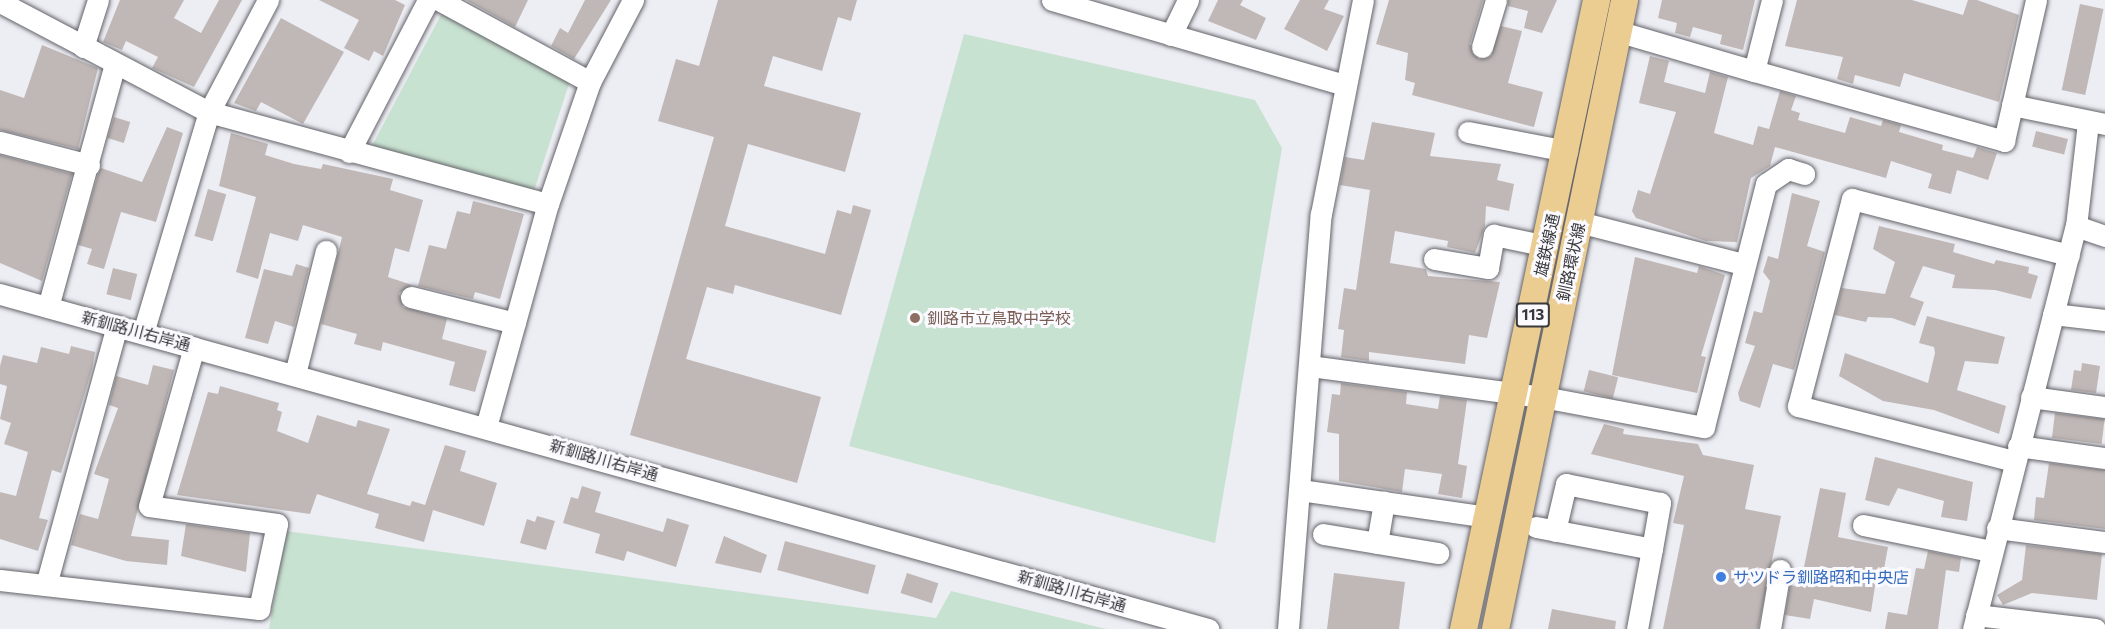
<!DOCTYPE html>
<meta charset="utf-8">
<style>
body{margin:0}
#map{position:relative;width:2105px;height:629px;overflow:hidden;background:#ededf4;font-family:Commissioner,"Noto Sans JP",sans-serif}
div>[style]{position:absolute}
.green>*{inset:0;background:#c8e2d1}
.building>*{inset:0;background:#c0b8b6;transform-origin:0 0}
.roads{filter:drop-shadow(0 0 2px #636369) drop-shadow(0 0 2px #636369)}
.minor>*{height:21px;margin:-10.5px;padding:0 10.5px;transform-origin:10.5px;border-radius:10.5px;background:#fff}
.major>*{height:27px;margin:-13.5px;padding:0 13.5px;transform-origin:13.5px;border-radius:13.5px;background:#ebcc91}
.dots>*{width:16px;height:16px;translate:-50% -50%;box-sizing:border-box;border:3px solid #fbfaff;border-radius:50%}
span{translate:-50% -50%;white-space:nowrap;text-align:center;line-height:1.15;-webkit-text-stroke:6px #fbfaff;paint-order:stroke}
.shield-label span{padding:2px 4px;background:#fbfaff;border:2px solid;border-radius:4px;-webkit-text-stroke-width:0}
.shield-label{font-size:15px;color:#39393c;font-weight:700}
.street-label{font-size:16px;color:#39393c}
.education-label{font-size:16px;color:#785e54}
.left{translate:0 -50%;text-align:left}
.shop-label{font-size:16px;color:#366cbe}
</style>
<div id="map">
<div class="green">
<i style="clip-path:polygon(443px 11px,570px 81px,534px 191px,372px 146px)"></i>
<i style="clip-path:polygon(964px 34px,1255px 100px,1282px 148px,1215px 543px,849px 446px)"></i>
<i style="clip-path:polygon(286px 531px,936px 618px,951px 591px,1106px 629px,269px 629px)"></i>
</div>
<div class="building">
<i style="clip-path:polygon(120px 0,184px 0,174px 18px,201px 33px,219px 0,242px 0,194px 87px,152px 68px,158px 57px,126px 41px,122px 50px,103px 42px)"></i>
<i style="clip-path:polygon(319px 0,395px 0,405px 5px,383px 56px,374px 51px,369px 61px,344px 48px,359px 20px)"></i>
<i style="clip-path:polygon(466px 0,528px 0,515px 27px)"></i>
<i style="clip-path:polygon(585px 0,611px 0,574px 59px,551px 46px,560px 28px,568px 33px)"></i>
<i style="clip-path:polygon(718px 0,857px 0,851px 21px,838px 17px,822px 71px,773px 56px,764px 86px,861px 113px,845px 172px,748px 144px,725px 226px,825px 254px,837px 210px,851px 214px,853px 205px,871px 210px,841px 315px,735px 285px,733px 294px,707px 287px,686px 359px,821px 397px,797px 483px,630px 435px,714px 137px,658px 121px,676px 59px,699px 66px)"></i>
<i style="clip-path:polygon(1218px 0,1243px 0,1240px 5px,1266px 18px,1256px 40px,1208px 21px)"></i>
<i style="clip-path:polygon(1300px 0,1329px 0,1324px 9px,1344px 16px,1327px 51px,1284px 29px)"></i>
<i style="clip-path:polygon(1389px 0,1483px 0,1470px 44px,1479px 59px,1491px 56px,1501px 26px,1522px 31px,1508px 83px,1543px 92px,1534px 127px,1412px 95px,1415px 83px,1405px 80px,1408px 53px,1376px 44px)"></i>
<i style="clip-path:polygon(1508px 0,1557px 0,1542px 33px,1524px 28px,1528px 11px,1508px 6px)"></i>
<i style="clip-path:polygon(1662px 0,1755px 0,1743px 50px,1720px 44px,1722px 35px,1693px 27px,1690px 37px,1675px 33px,1677px 23px,1658px 18px)"></i>
<i style="clip-path:polygon(1797px 0,1912px 0,1963px 15px,1968px 0,1977px 0,2019px 15px,1999px 102px,1904px 73px,1900px 87px,1855px 75px,1853px 84px,1837px 79px,1843px 57px,1785px 46px)"></i>
<i style="left:2080px;top:4px;width:24px;height:88px;rotate:12deg"></i>
<i style="clip-path:polygon(281px 18px,344px 52px,303px 124px,261px 102px,256px 111px,234px 103px)"></i>
<i style="clip-path:polygon(42px 45px,98px 68px,78px 149px,0 130px,0 90px,24px 98px)"></i>
<i style="clip-path:polygon(1650px 56px,1669px 61px,1664px 82px,1705px 93px,1710px 72px,1728px 77px,1714px 133px,1753px 145px,1758px 126px,1769px 129px,1780px 91px,1796px 96px,1791px 110px,1800px 113px,1798px 120px,1845px 133px,1850px 117px,1881px 126px,1883px 120px,1901px 125px,1899px 132px,1943px 145px,1942px 150px,1973px 158px,1977px 147px,1997px 153px,1988px 180px,1957px 170px,1951px 194px,1928px 188px,1932px 174px,1891px 161px,1886px 178px,1775px 147px,1770px 166px,1751px 178px,1737px 242px,1706px 241px,1636px 218px,1632px 211px,1638px 190px,1650px 194px,1676px 112px,1639px 103px)"></i>
<i style="left:114px;top:117px;width:17px;height:22px;rotate:17deg"></i>
<i style="clip-path:polygon(1372px 122px,1435px 133px,1430px 156px,1501px 164px,1497px 180px,1514px 184px,1509px 211px,1486px 206px,1485px 226px,1475px 253px,1447px 247px,1448px 241px,1395px 231px,1390px 263px,1426px 269px,1428px 276px,1500px 282px,1487px 338px,1469px 335px,1465px 364px,1369px 352px,1369px 361px,1341px 357px,1344px 330px,1338px 329px,1344px 288px,1356px 290px,1370px 190px,1340px 185px,1345px 157px,1364px 160px)"></i>
<i style="clip-path:polygon(167px 127px,183px 133px,156px 222px,121px 212px,104px 269px,87px 264px,92px 249px,78px 245px,98px 174px,101px 168px,142px 182px)"></i>
<i style="left:2036px;top:131px;width:33px;height:16px;rotate:14deg"></i>
<i style="clip-path:polygon(231px 133px,268px 144px,265px 155px,294px 164px,321px 169px,323px 164px,393px 179px,390px 190px,423px 200px,409px 252px,395px 248px,388px 277px,412px 285px,399px 293px,403px 307px,447px 319px,442px 339px,487px 351px,475px 392px,449px 385px,455px 362px,383px 342px,381px 351px,354px 344px,357px 334px,321px 324px,342px 237px,303px 225px,298px 241px,270px 233px,258px 279px,236px 272px,256px 197px,219px 186px)"></i>
<i style="clip-path:polygon(0 155px,72px 174px,42px 281px,0 263px)"></i>
<i style="left:208px;top:189px;width:19px;height:49px;rotate:16deg"></i>
<i style="clip-path:polygon(1792px 193px,1820px 201px,1807px 246px,1825px 252px,1794px 370px,1773px 364px,1760px 408px,1740px 401px,1738px 393px,1755px 346px,1745px 343px,1754px 311px,1762px 313px,1770px 281px,1763px 272px,1768px 256px,1778px 259px)"></i>
<i style="clip-path:polygon(473px 201px,524px 214px,500px 299px,475px 292px,473px 299px,418px 286px,429px 245px,446px 249px,457px 211px,470px 214px)"></i>
<i style="clip-path:polygon(1879px 226px,1955px 244px,1953px 252px,1994px 264px,1996px 260px,2029px 267px,2028px 273px,2038px 276px,2031px 299px,1995px 290px,1952px 288px,1955px 275px,1923px 266px,1910px 297px,1924px 302px,1915px 326px,1892px 318px,1868px 317px,1866px 322px,1835px 315px,1842px 288px,1885px 294px,1895px 262px,1873px 249px)"></i>
<i style="clip-path:polygon(1635px 257px,1697px 273px,1699px 266px,1725px 275px,1701px 356px,1706px 357px,1697px 393px,1612px 375px)"></i>
<i style="clip-path:polygon(296px 264px,309px 268px,294px 327px,275px 321px,268px 344px,245px 338px,264px 269px,292px 276px)"></i>
<i style="left:113px;top:268px;width:25px;height:27px;rotate:14deg"></i>
<i style="clip-path:polygon(1927px 316px,2005px 337px,1998px 364px,1965px 361px,1957px 390px,2006px 406px,1999px 434px,1934px 410px,1883px 401px,1839px 376px,1845px 353px,1928px 383px,1935px 353px,1934px 347px,1919px 343px)"></i>
<i style="clip-path:polygon(71px 346px,95px 352px,92px 369px,61px 473px,52px 470px,39px 518px,48px 520px,38px 551px,0 539px,0 492px,16px 496px,28px 452px,4px 444px,11px 423px,0 419px,7px 386px,0 384px,0 366px,3px 355px,37px 363px,41px 347px,69px 354px)"></i>
<i style="clip-path:polygon(2082px 363px,2100px 366px,2096px 393px,2071px 390px,2074px 370px,2081px 371px)"></i>
<i style="clip-path:polygon(153px 365px,174px 370px,131px 536px,169px 540px,167px 565px,126px 561px,71px 545px,80px 514px,98px 519px,109px 479px,94px 474px,118px 408px,109px 405px,116px 376px,148px 385px)"></i>
<i style="left:1589px;top:370px;width:30px;height:22px;rotate:14deg"></i>
<i style="clip-path:polygon(1341px 383px,1407px 392px,1406px 404px,1438px 409px,1440px 396px,1467px 400px,1458px 464px,1467px 466px,1462px 498px,1438px 494px,1442px 474px,1405px 469px,1402px 492px,1339px 481px,1339px 434px,1327px 432px,1332px 394px,1340px 395px)"></i>
<i style="clip-path:polygon(220px 386px,279px 403px,277px 410px,282px 412px,277px 431px,308px 443px,317px 415px,356px 427px,358px 420px,390px 429px,367px 494px,410px 506px,412px 501px,425px 505px,445px 445px,466px 451px,460px 471px,497px 483px,484px 526px,433px 510px,424px 542px,375px 528px,379px 514px,317px 494px,310px 514px,177px 495px,208px 392px,218px 394px)"></i>
<i style="left:2055px;top:413px;width:50px;height:25px;rotate:7deg"></i>
<i style="clip-path:polygon(1604px 424px,1624px 429px,1623px 434px,1698px 444px,1703px 455px,1754px 465px,1745px 509px,1781px 516px,1758px 629px,1663px 629px,1684px 525px,1673px 523px,1684px 476px,1591px 454px)"></i>
<i style="clip-path:polygon(1875px 457px,1973px 482px,1967px 521px,1941px 517px,1944px 501px,1898px 488px,1889px 506px,1865px 500px)"></i>
<i style="clip-path:polygon(2049px 463px,2105px 470px,2105px 529px,2034px 520px,2036px 497px,2044px 498px)"></i>
<i style="clip-path:polygon(582px 486px,601px 492px,595px 512px,663px 532px,667px 518px,689px 525px,676px 567px,627px 551px,624px 561px,595px 553px,600px 534px,563px 523px,571px 497px,578px 499px)"></i>
<i style="clip-path:polygon(1820px 488px,1846px 493px,1838px 537px,1888px 547px,1884px 569px,1878px 567px,1871px 612px,1814px 599px,1810px 619px,1785px 615px,1790px 585px,1800px 587px)"></i>
<i style="clip-path:polygon(537px 516px,555px 521px,546px 550px,520px 543px,527px 519px,535px 522px)"></i>
<i style="clip-path:polygon(186px 524px,250px 533px,246px 572px,181px 556px)"></i>
<i style="clip-path:polygon(724px 536px,767px 555px,761px 573px,715px 563px)"></i>
<i style="left:785px;top:541px;width:94px;height:30px;rotate:15deg"></i>
<i style="clip-path:polygon(2026px 545px,2102px 554px,2097px 600px,2032px 593px,2003px 605px,1997px 595px,2022px 580px)"></i>
<i style="clip-path:polygon(1928px 551px,1961px 558px,1959px 572px,1946px 570px,1938px 629px,1885px 629px,1888px 612px,1907px 615px,1916px 568px,1924px 569px)"></i>
<i style="left:907px;top:573px;width:33px;height:21px;rotate:18deg"></i>
<i style="clip-path:polygon(1334px 573px,1405px 582px,1399px 629px,1327px 629px)"></i>
<i style="clip-path:polygon(1552px 609px,1616px 621px,1615px 629px,1548px 629px)"></i>
</div>
<div class="roads">
<div class="minor">
<i style="left:439px;top:0;width:172px;rotate:28.5deg"></i>
<i style="left:1052px;top:0;width:302px;rotate:16.2deg"></i>
<i style="left:1772px;top:0;width:73px;rotate:104.2deg"></i>
<i style="left:1754px;top:71px;width:260px;rotate:15.6deg"></i>
<i style="left:2004px;top:141px;width:145px;rotate:-77.2deg"></i>
<i style="left:0;top:2px;width:236px;rotate:27.8deg"></i>
<i style="left:209px;top:112px;width:351px;rotate:15.2deg"></i>
<i style="left:1617px;top:31px;width:143px;rotate:16.3deg"></i>
<i style="left:1171px;top:35px;width:39px;rotate:-64deg"></i>
<i style="left:83px;top:47px;width:49px;rotate:-72.3deg"></i>
<i style="left:1482px;top:47px;width:49px;rotate:-73.4deg"></i>
<i style="left:2012px;top:105px;width:95px;rotate:11.5deg"></i>
<i style="left:1468px;top:132px;width:101px;rotate:10.9deg"></i>
<i style="left:0;top:142px;width:92px;rotate:14.5deg"></i>
<i style="left:349px;top:152px;width:171px;rotate:-62.5deg"></i>
<i style="left:1579px;top:222px;width:169px;rotate:14.4deg"></i>
<i style="left:2076px;top:226px;width:31px;rotate:19deg"></i>
<i style="left:1434px;top:259px;width:55px;rotate:9.5deg"></i>
<i style="left:1488px;top:268px;width:34px;rotate:-80deg"></i>
<i style="left:1494px;top:235px;width:54px;rotate:11.7deg"></i>
<i style="left:0;top:294px;width:1254px;rotate:15.5deg"></i>
<i style="left:411px;top:297px;width:107px;rotate:14deg"></i>
<i style="left:48px;top:307px;width:252px;rotate:-74.6deg"></i>
<i style="left:2053px;top:314px;width:52px;rotate:6.6deg"></i>
<i style="left:143px;top:333px;width:231px;rotate:-73.4deg"></i>
<i style="left:209px;top:112px;width:127px;rotate:-62.2deg"></i>
<i style="left:1310px;top:366px;width:235px;rotate:7.6deg"></i>
<i style="left:1543px;top:397px;width:164px;rotate:10.6deg"></i>
<i style="left:1704px;top:427px;width:251px;rotate:-75.7deg"></i>
<i style="left:1766px;top:184px;width:27px;rotate:-34deg"></i>
<i style="left:1788px;top:169px;width:17px;rotate:17deg"></i>
<i style="left:295px;top:374px;width:127px;rotate:-75.9deg"></i>
<i style="left:2031px;top:397px;width:75px;rotate:7.7deg"></i>
<i style="left:486px;top:427px;width:231px;rotate:-74.5deg"></i>
<i style="left:548px;top:204px;width:129px;rotate:-71deg"></i>
<i style="left:590px;top:82px;width:93px;rotate:-62.3deg"></i>
<i style="left:2018px;top:446px;width:88px;rotate:7.9deg"></i>
<i style="left:2014px;top:461px;width:223px;rotate:-165.7deg"></i>
<i style="left:1798px;top:406px;width:214px;rotate:-75.4deg"></i>
<i style="left:1852px;top:199px;width:224px;rotate:14.5deg"></i>
<i style="left:1300px;top:490px;width:189px;rotate:8.2deg"></i>
<i style="left:1863px;top:525px;width:131px;rotate:11.5deg"></i>
<i style="left:1536px;top:527px;width:118px;rotate:10.7deg"></i>
<i style="left:1652px;top:549px;width:47px;rotate:-80.1deg"></i>
<i style="left:1660px;top:503px;width:96px;rotate:-168.6deg"></i>
<i style="left:1566px;top:484px;width:48px;rotate:103.2deg"></i>
<i style="left:1997px;top:528px;width:109px;rotate:7.4deg"></i>
<i style="left:1323px;top:534px;width:117px;rotate:9.4deg"></i>
<i style="left:1377px;top:543px;width:42px;rotate:-80.3deg"></i>
<i style="left:0;top:580px;width:261px;rotate:6.4deg"></i>
<i style="left:259px;top:609px;width:87px;rotate:-78deg"></i>
<i style="left:277px;top:524px;width:129px;rotate:-172deg"></i>
<i style="left:149px;top:506px;width:165px;rotate:-74.2deg"></i>
<i style="left:46px;top:585px;width:269px;rotate:-74.7deg"></i>
<i style="left:1976px;top:615px;width:120px;rotate:6.7deg"></i>
<i style="left:1288px;top:629px;width:416px;rotate:-85.5deg"></i>
<i style="left:1321px;top:214px;width:218px;rotate:-78.9deg"></i>
<i style="left:1637px;top:629px;width:81px;rotate:-79.4deg"></i>
<i style="left:1770px;top:629px;width:60px;rotate:-80.4deg"></i>
<i style="left:1973px;top:629px;width:416px;rotate:-75.7deg"></i>
<i style="left:2076px;top:226px;width:105px;rotate:-83.4deg"></i>
</div>
<div class="major">
<i style="left:1463px;top:629px;width:643px;rotate:-78.06deg"></i>
<i style="left:1495px;top:629px;width:642px;rotate:-78.41deg"></i>
</div>
</div>
<div class="dots">
<i style="left:915px;top:318px;background:#8d6e63"></i>
<i style="left:1721px;top:577px;background:#3f7fe0"></i>
</div>
<div class="shield-label">
<span style="left:1533px;top:315px">113</span>
</div>
<div class="street-label">
<span style="left:1547px;top:245px;rotate:-78deg">雄鉄線通</span>
<span style="left:1571px;top:262px;rotate:-78deg">釧路環状線</span>
<span style="left:136px;top:331px;rotate:15deg">新釧路川右岸通</span>
<span style="left:604px;top:460px;rotate:16deg">新釧路川右岸通</span>
<span style="left:1072px;top:591px;rotate:16deg">新釧路川右岸通</span>
</div>
<div class="education-label">
<span class="left" style="left:927px;top:318px">釧路市立鳥取中学校</span>
</div>
<div class="shop-label">
<span class="left" style="left:1733px;top:577px">サツドラ釧路昭和中央店</span>
</div>
</div>
